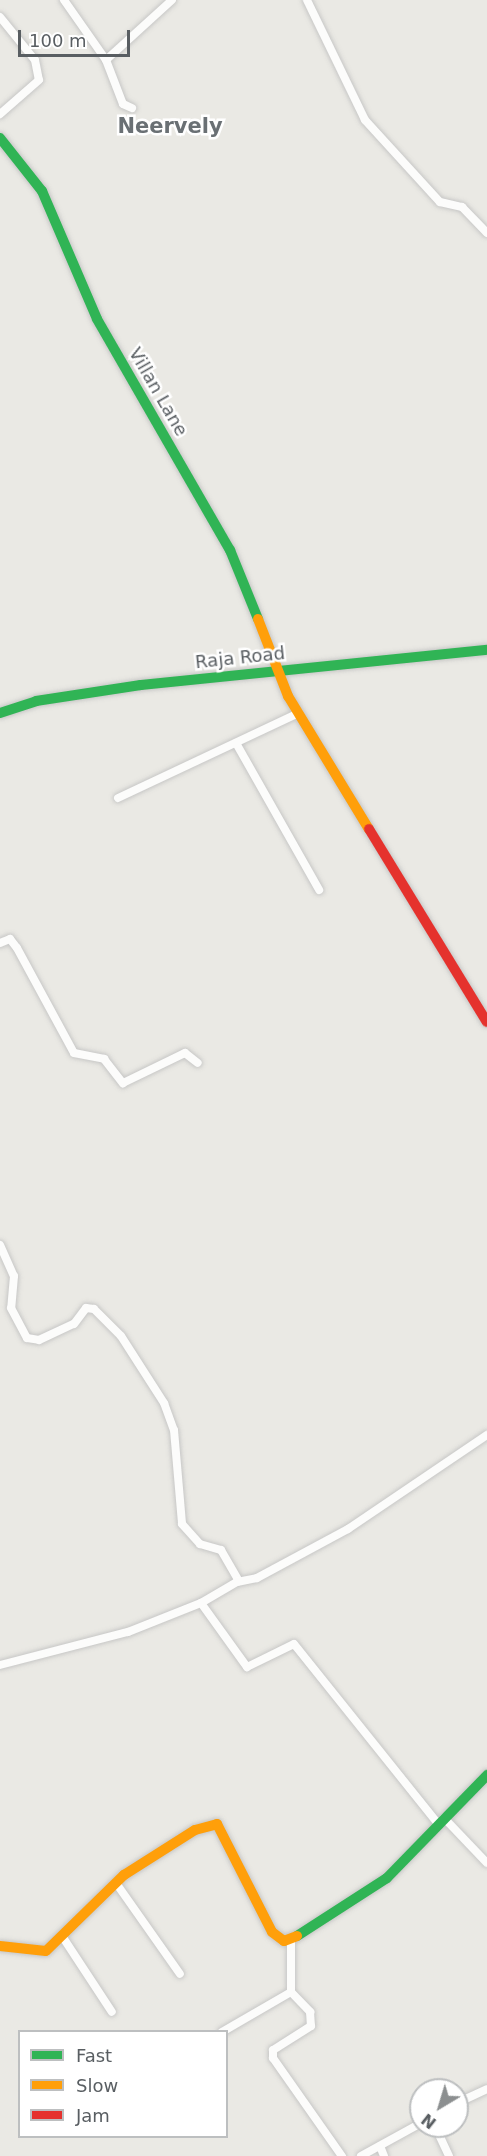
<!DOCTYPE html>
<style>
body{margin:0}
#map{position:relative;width:487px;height:2156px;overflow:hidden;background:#eae9e4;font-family:"DejaVu Sans",sans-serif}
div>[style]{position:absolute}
.roads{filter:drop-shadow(0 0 2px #c7c7c6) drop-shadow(0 0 2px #c7c7c6)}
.street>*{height:8px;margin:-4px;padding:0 4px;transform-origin:4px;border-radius:4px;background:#fcfcfb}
.fast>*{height:10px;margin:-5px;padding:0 5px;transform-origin:5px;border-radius:5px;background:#30b455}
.slow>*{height:10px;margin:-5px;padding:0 5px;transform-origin:5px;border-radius:5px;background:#ff9f0a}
.jam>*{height:10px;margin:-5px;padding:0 5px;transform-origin:5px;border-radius:5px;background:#e5322d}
span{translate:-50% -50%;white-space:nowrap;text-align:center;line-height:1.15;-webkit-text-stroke:5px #fff;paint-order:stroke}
.street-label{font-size:18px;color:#595e62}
.quarter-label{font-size:21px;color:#6a7074;font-weight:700}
.legend{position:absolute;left:18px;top:2030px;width:210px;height:108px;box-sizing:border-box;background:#fff;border:2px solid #bdbfc0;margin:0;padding:8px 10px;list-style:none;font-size:18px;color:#595e62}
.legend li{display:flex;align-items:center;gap:12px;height:30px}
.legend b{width:30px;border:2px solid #bdbfc0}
.north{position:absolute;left:409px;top:2078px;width:60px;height:60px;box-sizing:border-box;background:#fff;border:2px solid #bdbfc0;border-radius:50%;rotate:218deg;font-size:16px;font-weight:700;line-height:24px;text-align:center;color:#595e62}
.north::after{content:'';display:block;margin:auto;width:21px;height:27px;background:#8c8f90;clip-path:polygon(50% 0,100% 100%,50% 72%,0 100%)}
.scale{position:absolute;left:18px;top:30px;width:112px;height:27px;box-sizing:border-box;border:3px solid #595e62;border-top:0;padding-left:8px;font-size:18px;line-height:21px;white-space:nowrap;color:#595e62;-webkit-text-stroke:4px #fff;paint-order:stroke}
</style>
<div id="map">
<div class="roads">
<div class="street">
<i style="left:64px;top:0;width:73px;rotate:55deg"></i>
<i style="left:106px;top:60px;width:89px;rotate:-42.3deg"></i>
<i style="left:307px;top:0;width:133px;rotate:64.2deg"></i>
<i style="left:365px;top:120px;width:111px;rotate:47.6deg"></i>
<i style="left:440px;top:202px;width:23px;rotate:13deg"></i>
<i style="left:462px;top:207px;width:36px;rotate:46deg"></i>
<i style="left:0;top:17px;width:55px;rotate:50.9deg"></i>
<i style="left:35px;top:60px;width:20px;rotate:79deg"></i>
<i style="left:39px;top:80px;width:52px;rotate:138.9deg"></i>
<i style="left:106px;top:60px;width:47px;rotate:68.9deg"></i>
<i style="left:123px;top:104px;width:10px;rotate:24deg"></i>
<i style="left:236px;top:743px;width:169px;rotate:60.5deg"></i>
<i style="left:118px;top:798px;width:200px;rotate:-25.2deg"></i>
<i style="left:0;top:943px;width:11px;rotate:-22deg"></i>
<i style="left:10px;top:939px;width:11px;rotate:52deg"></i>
<i style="left:17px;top:948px;width:119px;rotate:61.5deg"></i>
<i style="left:74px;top:1053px;width:31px;rotate:11deg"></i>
<i style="left:104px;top:1059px;width:31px;rotate:52deg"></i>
<i style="left:123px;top:1083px;width:69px;rotate:-25.8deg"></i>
<i style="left:185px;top:1053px;width:16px;rotate:38deg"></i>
<i style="left:0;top:1245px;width:34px;rotate:66deg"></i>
<i style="left:14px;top:1276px;width:32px;rotate:95deg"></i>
<i style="left:11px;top:1308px;width:34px;rotate:62deg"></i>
<i style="left:27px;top:1338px;width:12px;rotate:9deg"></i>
<i style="left:39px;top:1340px;width:38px;rotate:-25deg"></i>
<i style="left:74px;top:1324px;width:20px;rotate:-53deg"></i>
<i style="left:86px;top:1308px;width:8px;rotate:7deg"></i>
<i style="left:94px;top:1309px;width:38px;rotate:45deg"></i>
<i style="left:121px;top:1336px;width:80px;rotate:57.3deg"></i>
<i style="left:164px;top:1403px;width:29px;rotate:70deg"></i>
<i style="left:174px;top:1430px;width:94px;rotate:85.1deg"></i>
<i style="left:182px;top:1524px;width:27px;rotate:48deg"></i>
<i style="left:200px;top:1544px;width:22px;rotate:16deg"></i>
<i style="left:221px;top:1550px;width:36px;rotate:60deg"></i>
<i style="left:201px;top:1603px;width:79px;rotate:54.3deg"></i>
<i style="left:247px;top:1667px;width:52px;rotate:-26.1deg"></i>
<i style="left:294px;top:1644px;width:231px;rotate:51.3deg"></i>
<i style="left:0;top:1665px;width:132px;rotate:-14.5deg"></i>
<i style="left:128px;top:1632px;width:79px;rotate:-21.7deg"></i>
<i style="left:201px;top:1603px;width:42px;rotate:-30.3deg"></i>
<i style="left:237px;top:1582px;width:20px;rotate:-11deg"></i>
<i style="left:257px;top:1578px;width:103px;rotate:-28.3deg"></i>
<i style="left:348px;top:1529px;width:168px;rotate:-34.1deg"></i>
<i style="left:444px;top:1818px;width:62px;rotate:46.3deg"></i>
<i style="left:116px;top:1883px;width:111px;rotate:54.9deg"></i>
<i style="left:64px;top:1939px;width:87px;rotate:56.7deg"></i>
<i style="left:291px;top:1940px;width:52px;rotate:90deg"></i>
<i style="left:291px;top:1992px;width:28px;rotate:46deg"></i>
<i style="left:310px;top:2012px;width:14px;rotate:86deg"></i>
<i style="left:311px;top:2026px;width:45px;rotate:147.7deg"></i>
<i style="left:273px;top:2050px;width:8px;rotate:90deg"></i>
<i style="left:273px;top:2058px;width:120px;rotate:54.9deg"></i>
<i style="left:222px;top:2032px;width:80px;rotate:-30.1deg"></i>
<i style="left:457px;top:2103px;width:33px;rotate:-25deg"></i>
<i style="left:435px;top:2126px;width:33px;rotate:65deg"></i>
<i style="left:380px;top:2146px;width:11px;rotate:68deg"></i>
<i style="left:361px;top:2156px;width:68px;rotate:-28.8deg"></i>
</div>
<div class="fast">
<i style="left:0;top:138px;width:68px;rotate:51.6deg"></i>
<i style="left:42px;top:191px;width:139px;rotate:66.7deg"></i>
<i style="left:97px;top:319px;width:267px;rotate:60.1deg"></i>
<i style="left:230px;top:550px;width:74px;rotate:67.9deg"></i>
<i style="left:0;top:713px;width:38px;rotate:-18deg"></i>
<i style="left:36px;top:701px;width:106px;rotate:-8.7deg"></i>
<i style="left:141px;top:685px;width:348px;rotate:-5.8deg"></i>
<i style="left:297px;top:1936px;width:107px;rotate:-32.8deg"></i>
<i style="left:387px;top:1878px;width:144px;rotate:-45.8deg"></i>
</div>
<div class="slow">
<i style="left:258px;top:619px;width:83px;rotate:68.7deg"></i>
<i style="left:288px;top:696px;width:156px;rotate:58.7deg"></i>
<i style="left:0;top:1946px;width:46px;rotate:6.2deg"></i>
<i style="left:46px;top:1951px;width:109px;rotate:-44.3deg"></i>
<i style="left:124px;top:1875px;width:84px;rotate:-32.4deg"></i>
<i style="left:195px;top:1830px;width:23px;rotate:-15deg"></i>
<i style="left:217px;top:1824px;width:121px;rotate:63deg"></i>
<i style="left:272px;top:1932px;width:15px;rotate:37deg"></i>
<i style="left:284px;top:1941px;width:14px;rotate:-21deg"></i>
</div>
<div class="jam">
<i style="left:369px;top:829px;width:226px;rotate:58.6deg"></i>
</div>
</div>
<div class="street-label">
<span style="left:158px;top:392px;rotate:60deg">Villan Lane</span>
<span style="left:240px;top:658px;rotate:-6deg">Raja Road</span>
</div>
<div class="quarter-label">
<span style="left:170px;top:126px">Neervely</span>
</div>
<ul class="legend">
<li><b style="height:8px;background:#30b455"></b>Fast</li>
<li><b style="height:8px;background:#ff9f0a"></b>Slow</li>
<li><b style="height:8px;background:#e5322d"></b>Jam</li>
</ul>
<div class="north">N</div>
<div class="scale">100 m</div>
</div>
